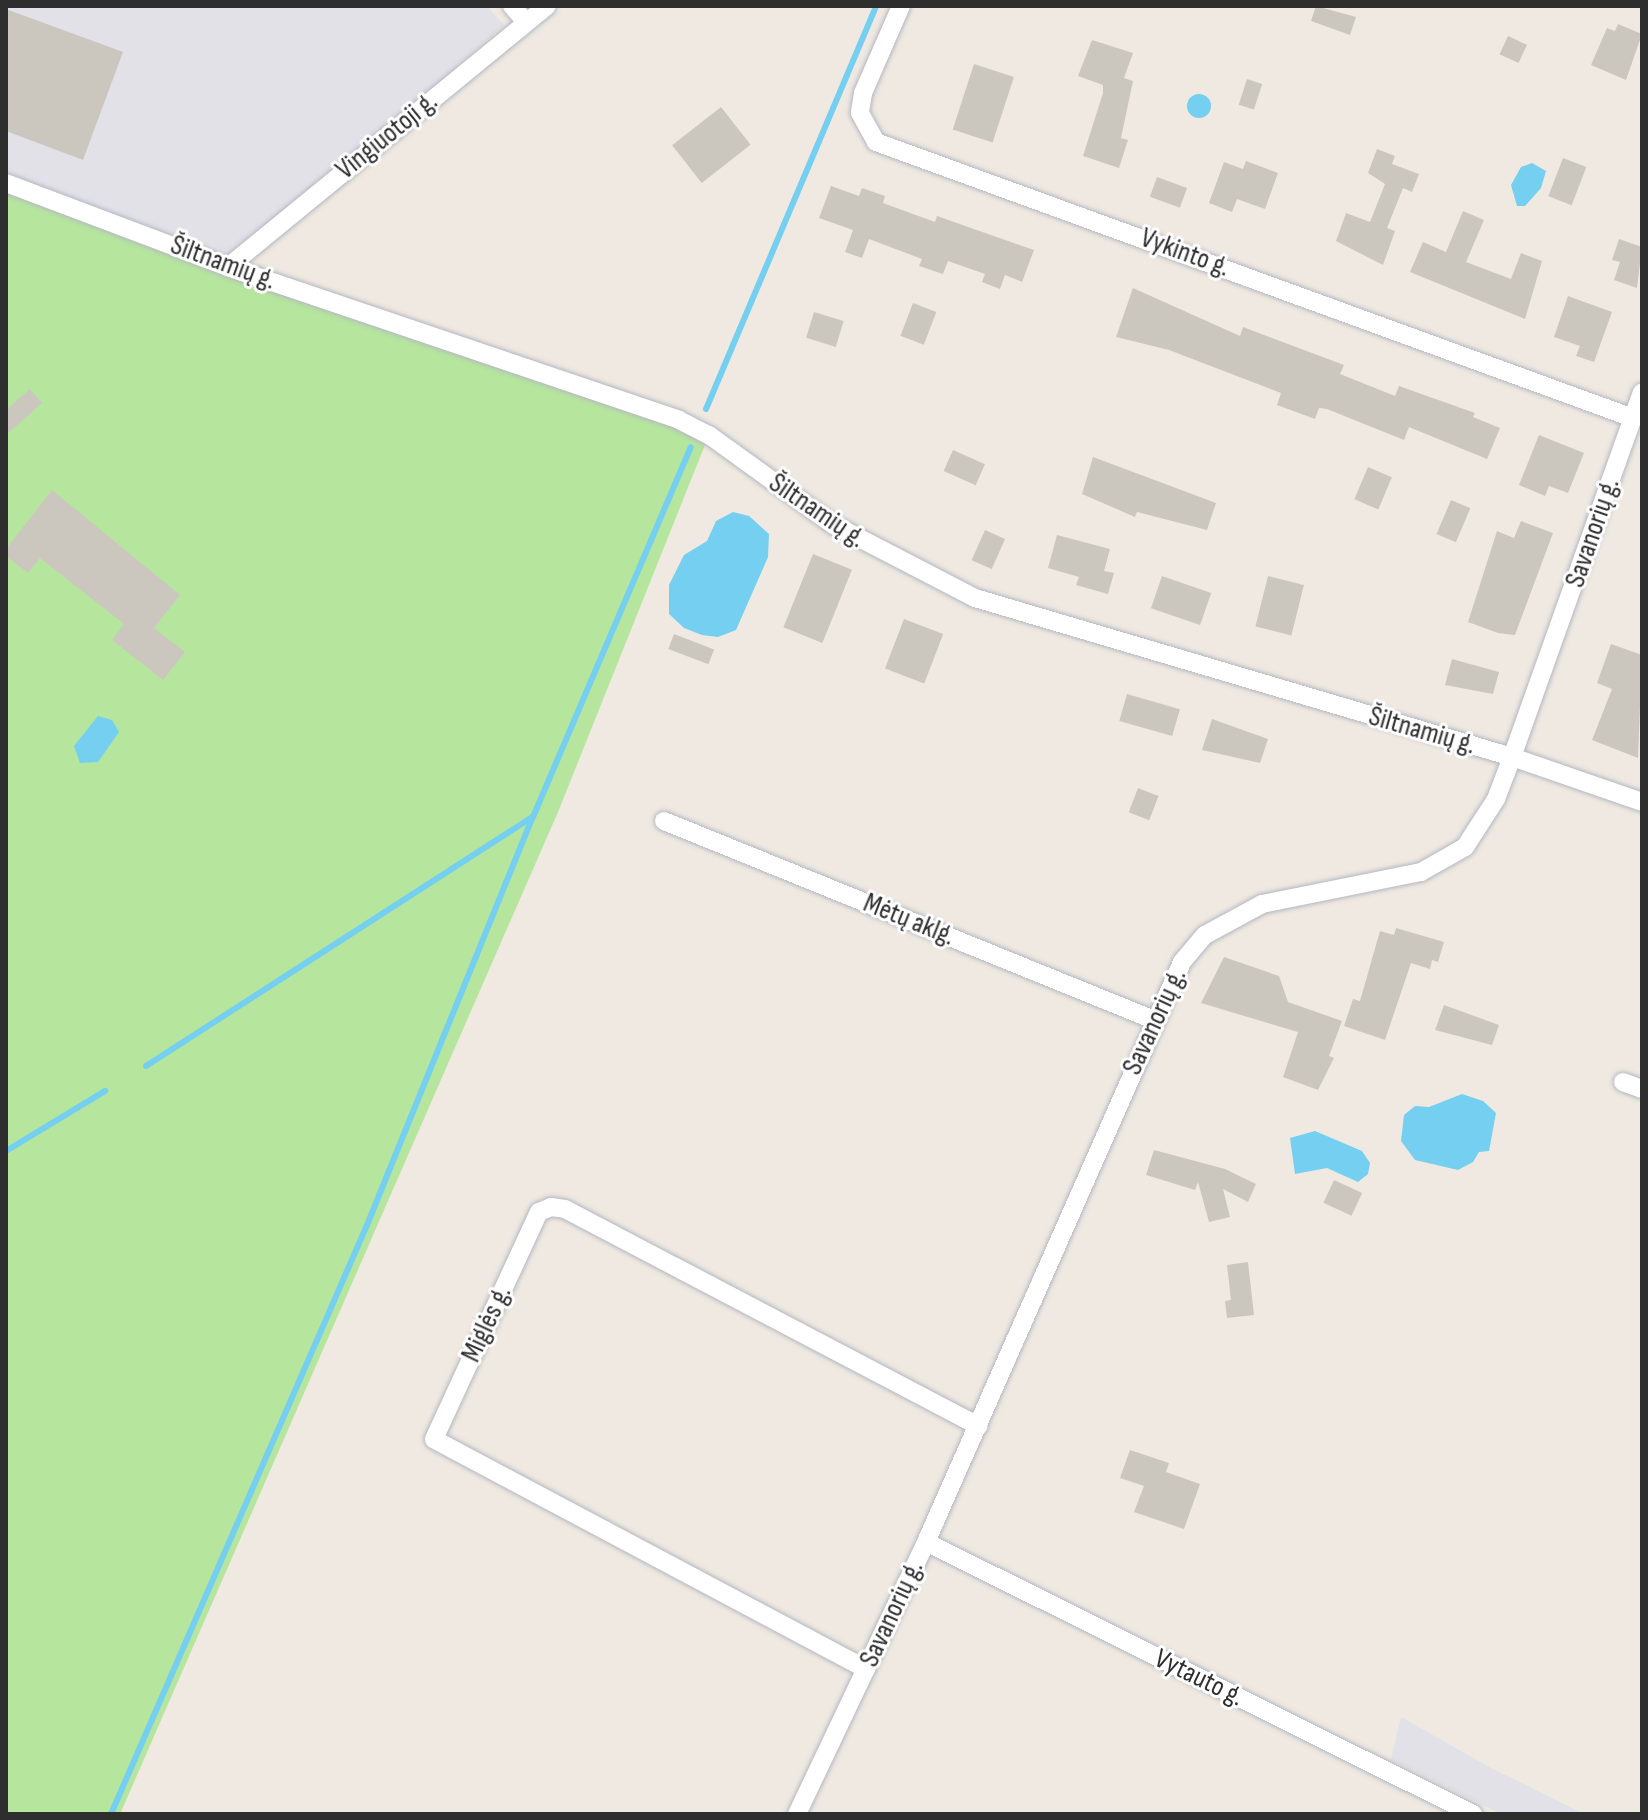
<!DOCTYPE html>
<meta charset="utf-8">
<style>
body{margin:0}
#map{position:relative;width:1648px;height:1820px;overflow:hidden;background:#efe9e1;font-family:"Sofia Sans Condensed",sans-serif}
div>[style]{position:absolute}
.industrial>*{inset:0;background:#e3e1e8}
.green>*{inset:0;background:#b6e59e}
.water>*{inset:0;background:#75cff0}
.round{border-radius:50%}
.stream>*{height:6px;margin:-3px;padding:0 3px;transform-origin:3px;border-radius:3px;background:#75cff0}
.building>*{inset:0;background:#cbc7bf;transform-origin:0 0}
.roads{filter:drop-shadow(0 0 2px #b4b7c1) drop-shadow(0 0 2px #b4b7c1)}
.minor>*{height:18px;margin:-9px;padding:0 9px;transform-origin:9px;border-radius:9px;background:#fff}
span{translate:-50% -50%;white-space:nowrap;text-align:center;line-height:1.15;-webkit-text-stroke:6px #fff;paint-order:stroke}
.street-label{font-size:28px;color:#2e2e2e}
.frame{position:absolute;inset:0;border:8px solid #2e2e2e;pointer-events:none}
</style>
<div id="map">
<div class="industrial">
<i style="clip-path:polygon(6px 6px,487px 6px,504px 25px,228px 267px,6px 183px)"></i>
<i style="clip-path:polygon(1401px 1717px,1491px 1768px,1584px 1814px,1501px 1814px,1391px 1760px)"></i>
</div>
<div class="green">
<i style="clip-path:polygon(6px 183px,709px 435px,558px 812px,120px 1814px,6px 1814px)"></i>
</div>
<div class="water">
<i class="round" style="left:1187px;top:94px;width:24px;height:24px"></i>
<i style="clip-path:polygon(1532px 163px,1546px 171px,1541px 188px,1525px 206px,1517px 206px,1511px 185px,1521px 167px)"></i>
<i style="clip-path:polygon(733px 512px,749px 516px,769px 534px,768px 557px,736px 630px,718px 637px,702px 635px,684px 628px,669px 614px,669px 585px,684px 555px,707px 541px,716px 521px)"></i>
<i style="clip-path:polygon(98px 716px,112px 720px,119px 732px,98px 762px,80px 763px,74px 746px)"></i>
<i style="clip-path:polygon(1462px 1094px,1483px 1101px,1496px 1113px,1489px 1151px,1479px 1152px,1473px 1162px,1458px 1170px,1415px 1160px,1401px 1141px,1404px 1115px,1415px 1106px,1429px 1107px)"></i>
<i style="clip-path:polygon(1315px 1131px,1362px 1151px,1370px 1163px,1368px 1174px,1358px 1182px,1327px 1168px,1295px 1174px,1290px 1138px)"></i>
</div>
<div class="stream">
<i style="left:706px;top:409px;width:437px;rotate:-67.1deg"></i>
<i style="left:146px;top:1066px;width:460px;rotate:-32.8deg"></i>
<i style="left:533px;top:817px;width:402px;rotate:-66.9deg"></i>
<i style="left:6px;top:1151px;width:116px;rotate:-31.2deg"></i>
<i style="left:111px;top:1814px;width:642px;rotate:-66.51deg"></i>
<i style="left:367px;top:1225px;width:440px;rotate:-67.9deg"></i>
</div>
<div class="building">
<i style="clip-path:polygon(1316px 6px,1356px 17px,1350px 35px,1311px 21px)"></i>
<i style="clip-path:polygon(6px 9px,123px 52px,83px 160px,6px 131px)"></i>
<i style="clip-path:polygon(1618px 24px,1642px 34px,1626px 80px,1591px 65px,1607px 28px,1615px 31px)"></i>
<i style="left:1508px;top:36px;width:21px;height:20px;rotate:25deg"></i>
<i style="clip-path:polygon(1092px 40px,1133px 53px,1124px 78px,1133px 81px,1121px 138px,1128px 140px,1119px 168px,1083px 156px,1103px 93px,1103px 85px,1078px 76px)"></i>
<i style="left:974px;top:64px;width:42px;height:69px;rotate:18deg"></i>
<i style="left:1247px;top:79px;width:16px;height:27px;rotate:18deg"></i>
<i style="left:721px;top:107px;width:48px;height:62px;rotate:52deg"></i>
<i style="clip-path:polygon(1377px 149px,1395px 156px,1392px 164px,1419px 174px,1412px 192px,1403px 188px,1387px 228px,1395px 231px,1383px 265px,1336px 241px,1346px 213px,1370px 222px,1385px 184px,1368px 173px)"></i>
<i style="left:1563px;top:158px;width:25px;height:41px;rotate:21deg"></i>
<i style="clip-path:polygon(1246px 161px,1278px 173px,1265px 209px,1237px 199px,1232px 212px,1209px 203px,1224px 162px,1243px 169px)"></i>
<i style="left:1157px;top:177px;width:32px;height:21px;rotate:20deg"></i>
<i style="clip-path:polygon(831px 186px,859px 196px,862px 188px,885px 196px,883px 203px,935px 222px,937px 216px,1034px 250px,1022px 282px,1005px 275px,1000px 289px,982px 282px,985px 274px,948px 261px,943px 274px,919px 266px,922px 259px,869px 239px,862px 258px,845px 252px,853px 230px,819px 218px)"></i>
<i style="clip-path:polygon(1463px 211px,1484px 220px,1466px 262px,1511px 279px,1521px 253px,1542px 261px,1525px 319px,1410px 272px,1423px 242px,1446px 252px)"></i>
<i style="clip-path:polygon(1619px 239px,1642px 247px,1637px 288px,1614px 280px,1620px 262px,1612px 260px)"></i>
<i style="clip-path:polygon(1133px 288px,1240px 336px,1243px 327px,1344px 365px,1340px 374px,1395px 396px,1399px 386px,1475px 413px,1473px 417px,1500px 428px,1487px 459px,1409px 427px,1404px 440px,1327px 409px,1319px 408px,1315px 419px,1277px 405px,1281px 393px,1169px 350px,1116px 337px)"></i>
<i style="clip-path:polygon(1568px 296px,1612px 312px,1594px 362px,1576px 356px,1580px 346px,1554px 337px)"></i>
<i style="left:913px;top:303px;width:25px;height:35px;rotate:21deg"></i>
<i style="left:814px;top:312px;width:31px;height:27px;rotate:17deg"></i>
<i style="clip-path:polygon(30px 389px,42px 403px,6px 435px,6px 410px)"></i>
<i style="clip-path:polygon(1539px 435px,1584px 453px,1568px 493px,1549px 486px,1545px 496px,1519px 485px)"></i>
<i style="left:953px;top:450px;width:35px;height:23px;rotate:24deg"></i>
<i style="clip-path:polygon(1093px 457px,1216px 503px,1207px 530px,1137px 512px,1135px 517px,1082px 494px)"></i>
<i style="left:1368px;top:467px;width:26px;height:35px;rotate:23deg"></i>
<i style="clip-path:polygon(52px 490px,180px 595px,154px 628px,185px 652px,163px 680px,112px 640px,124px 624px,40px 558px,28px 573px,6px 556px,6px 549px)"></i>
<i style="left:1451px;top:500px;width:21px;height:37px;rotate:23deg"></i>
<i style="clip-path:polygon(1521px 521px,1553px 533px,1515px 635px,1498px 633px,1468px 622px,1497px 531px,1514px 538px)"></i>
<i style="left:985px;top:530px;width:22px;height:33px;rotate:24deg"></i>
<i style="clip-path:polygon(1057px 535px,1110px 549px,1104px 571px,1114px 573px,1108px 594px,1076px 585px,1079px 577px,1048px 568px)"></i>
<i style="left:813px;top:554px;width:42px;height:79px;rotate:22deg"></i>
<i style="left:1162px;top:576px;width:52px;height:34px;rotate:19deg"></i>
<i style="left:1268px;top:576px;width:37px;height:52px;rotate:14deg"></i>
<i style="left:904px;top:619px;width:42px;height:53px;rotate:21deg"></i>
<i style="left:674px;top:634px;width:43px;height:16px;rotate:21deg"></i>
<i style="clip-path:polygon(1611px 644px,1642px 655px,1638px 758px,1592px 740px,1612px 689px,1597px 683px)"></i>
<i style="clip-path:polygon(1452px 659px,1499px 672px,1493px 694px,1445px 685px)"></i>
<i style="left:1127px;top:694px;width:55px;height:28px;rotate:16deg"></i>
<i style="clip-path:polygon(1212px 719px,1268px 739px,1260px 763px,1202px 750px)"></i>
<i style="left:1138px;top:788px;width:22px;height:26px;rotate:21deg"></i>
<i style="clip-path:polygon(1396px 928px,1444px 942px,1438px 962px,1432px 960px,1430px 969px,1411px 963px,1385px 1040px,1344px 1026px,1353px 999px,1360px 1001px,1380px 931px,1394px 935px)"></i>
<i style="clip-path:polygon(1224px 957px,1279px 976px,1288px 1002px,1342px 1021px,1329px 1056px,1334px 1058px,1318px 1090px,1283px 1077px,1298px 1032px,1201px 1003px)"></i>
<i style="clip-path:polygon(1444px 1005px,1499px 1025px,1492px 1045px,1435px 1030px)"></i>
<i style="clip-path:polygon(1154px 1150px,1225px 1169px,1256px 1184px,1248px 1202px,1223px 1189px,1230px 1217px,1209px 1222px,1198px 1182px,1195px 1190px,1146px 1175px)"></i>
<i style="left:1334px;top:1180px;width:31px;height:25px;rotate:25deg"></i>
<i style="clip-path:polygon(1248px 1262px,1254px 1315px,1227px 1318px,1225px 1301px,1231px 1300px,1227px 1265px)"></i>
<i style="clip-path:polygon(1130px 1450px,1169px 1463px,1166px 1472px,1200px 1484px,1184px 1529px,1134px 1512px,1144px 1486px,1120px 1478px)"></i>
</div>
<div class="roads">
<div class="minor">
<i style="left:512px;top:6px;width:21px;rotate:49deg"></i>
<i style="left:901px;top:6px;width:95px;rotate:113.6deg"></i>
<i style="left:863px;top:93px;width:20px;rotate:99deg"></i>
<i style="left:860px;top:113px;width:33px;rotate:61deg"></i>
<i style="left:876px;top:142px;width:806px;rotate:20.03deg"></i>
<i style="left:6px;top:183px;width:237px;rotate:20.7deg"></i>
<i style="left:228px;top:267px;width:476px;rotate:18.7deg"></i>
<i style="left:679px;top:420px;width:34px;rotate:27deg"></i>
<i style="left:709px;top:435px;width:154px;rotate:35.8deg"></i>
<i style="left:834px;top:525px;width:159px;rotate:27.4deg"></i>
<i style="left:975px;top:598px;width:560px;rotate:16.49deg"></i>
<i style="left:1512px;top:757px;width:138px;rotate:19.1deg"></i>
<i style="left:228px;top:267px;width:412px;rotate:-39.3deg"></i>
<i style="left:664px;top:821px;width:529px;rotate:22.1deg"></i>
<i style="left:1623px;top:1082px;width:20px;rotate:20deg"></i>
<i style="left:926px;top:1542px;width:611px;rotate:26.44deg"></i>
<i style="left:866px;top:1669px;width:489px;rotate:-152deg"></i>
<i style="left:434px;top:1439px;width:250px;rotate:-65.2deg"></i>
<i style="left:539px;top:1212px;width:13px;rotate:-23deg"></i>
<i style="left:551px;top:1207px;width:14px;rotate:8deg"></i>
<i style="left:565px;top:1209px;width:467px;rotate:27.7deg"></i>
<i style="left:797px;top:1814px;width:301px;rotate:-64.6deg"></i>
<i style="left:926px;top:1542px;width:634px;rotate:-66.18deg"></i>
<i style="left:1182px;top:962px;width:35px;rotate:-50deg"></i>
<i style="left:1205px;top:935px;width:65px;rotate:-28.5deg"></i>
<i style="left:1262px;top:904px;width:162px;rotate:-11.4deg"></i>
<i style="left:1421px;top:872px;width:51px;rotate:-29.6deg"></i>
<i style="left:1465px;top:847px;width:57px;rotate:-57.1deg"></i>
<i style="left:1496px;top:799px;width:45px;rotate:-69.1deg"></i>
<i style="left:1512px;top:757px;width:387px;rotate:-70.4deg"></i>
</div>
</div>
<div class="street-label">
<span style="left:387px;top:136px;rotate:-39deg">Vingiuotoji g.</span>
<span style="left:1185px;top:253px;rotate:20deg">Vykinto g.</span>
<span style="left:223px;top:263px;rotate:20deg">Šiltnamių g.</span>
<span style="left:817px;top:511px;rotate:34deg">Šiltnamių g.</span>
<span style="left:1593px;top:533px;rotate:-71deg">Savanorių g.</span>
<span style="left:1422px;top:731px;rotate:16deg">Šiltnamių g.</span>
<span style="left:909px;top:920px;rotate:22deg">Mėtų aklg.</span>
<span style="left:1155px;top:1022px;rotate:-65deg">Savanorių g.</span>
<span style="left:487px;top:1324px;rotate:-65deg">Miglės g.</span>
<span style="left:892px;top:1614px;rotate:-65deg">Savanorių g.</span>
<span style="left:1199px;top:1678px;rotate:26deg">Vytauto g.</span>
</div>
<div class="frame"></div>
</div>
